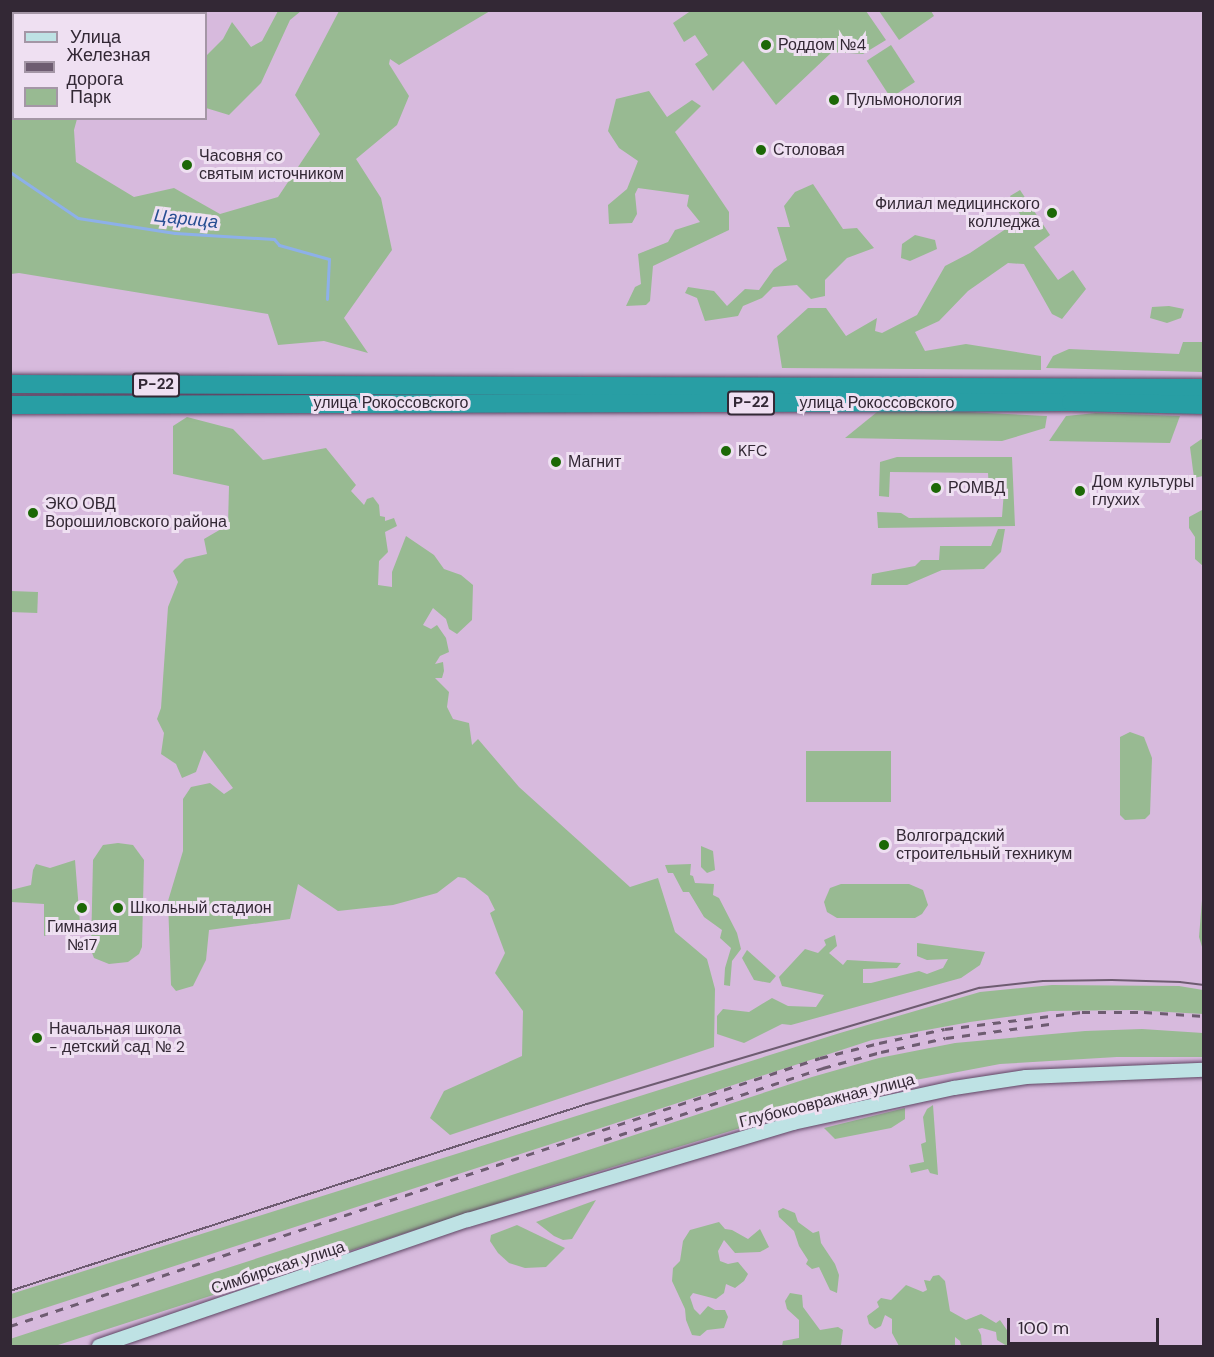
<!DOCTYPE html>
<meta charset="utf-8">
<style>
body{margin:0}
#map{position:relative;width:1214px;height:1357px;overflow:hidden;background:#d7badd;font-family:"DM Sans",sans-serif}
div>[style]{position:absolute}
.green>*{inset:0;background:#98ba92;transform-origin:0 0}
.stream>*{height:3px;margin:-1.5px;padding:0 1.5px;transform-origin:1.5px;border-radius:1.5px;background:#8db0e9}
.roads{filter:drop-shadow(0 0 2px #5e4563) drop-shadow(0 0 2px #5e4563)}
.secondary>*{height:14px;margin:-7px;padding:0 7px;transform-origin:7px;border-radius:7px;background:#bee2e4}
.highway>*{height:18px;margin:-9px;padding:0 9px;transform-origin:9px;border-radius:9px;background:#289ea4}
.tram>*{height:1.5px;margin:-0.75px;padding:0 0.75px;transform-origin:0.75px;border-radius:0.75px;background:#6e5c71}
.rail>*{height:3px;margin-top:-1.5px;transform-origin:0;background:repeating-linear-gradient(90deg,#6e5c71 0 8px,transparent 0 16px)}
.dots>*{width:16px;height:16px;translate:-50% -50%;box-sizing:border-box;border:3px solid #efe0f2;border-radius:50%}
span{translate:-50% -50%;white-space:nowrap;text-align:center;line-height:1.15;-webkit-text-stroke:6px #efe0f2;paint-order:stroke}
.shield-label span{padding:2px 4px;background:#efe0f2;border:2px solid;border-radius:4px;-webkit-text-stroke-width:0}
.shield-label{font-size:15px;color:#332835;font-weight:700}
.poi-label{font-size:16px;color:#332835}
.left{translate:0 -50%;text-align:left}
.right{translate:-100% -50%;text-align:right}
.street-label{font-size:16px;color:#332835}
.water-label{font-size:18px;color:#274e92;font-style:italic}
.frame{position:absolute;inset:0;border:12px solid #332835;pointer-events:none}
.legend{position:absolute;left:12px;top:12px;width:195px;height:108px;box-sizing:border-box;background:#efe0f2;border:2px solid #a496a6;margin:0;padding:8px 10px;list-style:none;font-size:18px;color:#332835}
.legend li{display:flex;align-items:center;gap:12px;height:30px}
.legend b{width:30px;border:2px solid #a496a6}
.scale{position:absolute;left:1007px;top:1318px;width:152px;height:27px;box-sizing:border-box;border:3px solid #332835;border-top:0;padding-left:8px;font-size:18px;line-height:21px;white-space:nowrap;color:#332835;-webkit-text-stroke:4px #efe0f2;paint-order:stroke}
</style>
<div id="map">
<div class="green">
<i style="clip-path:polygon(692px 10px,866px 11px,886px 40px,863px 54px,832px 52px,776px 105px,743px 61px,713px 91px,695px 64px,708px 55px,695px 35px,684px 42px,673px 23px)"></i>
<i style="clip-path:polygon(10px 11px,108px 11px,103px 14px,14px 14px,14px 118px,77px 119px,74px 130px,76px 162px,134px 197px,174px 188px,220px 214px,278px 197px,320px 134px,295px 95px,339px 11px,490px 11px,399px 65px,390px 59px,389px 64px,409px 96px,397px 125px,356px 159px,381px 198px,392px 250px,344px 318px,368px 353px,324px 341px,278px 345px,268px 314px,19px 273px,11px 274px)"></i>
<i style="clip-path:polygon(278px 11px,301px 11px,290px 20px,261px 83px,229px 115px,206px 108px,206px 56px,223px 39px,232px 22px,251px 47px,262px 41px)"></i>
<i style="clip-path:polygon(879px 11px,931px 11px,934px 16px,899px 40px)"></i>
<i style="left:891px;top:45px;width:44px;height:29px;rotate:57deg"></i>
<i style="clip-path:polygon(649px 91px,667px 117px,692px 100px,701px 106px,675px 132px,729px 212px,729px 230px,653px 266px,650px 301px,646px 305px,626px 306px,635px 287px,641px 284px,638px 254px,668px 242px,675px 230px,700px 222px,687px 206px,689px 195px,638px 188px,635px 194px,637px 214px,632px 223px,609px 224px,608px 205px,627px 189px,638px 161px,619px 148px,608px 131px,616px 99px)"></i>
<i style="clip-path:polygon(813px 184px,843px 229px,857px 228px,874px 248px,847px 258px,825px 280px,825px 296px,811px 299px,797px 285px,773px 287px,762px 298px,743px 306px,738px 316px,705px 321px,697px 298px,685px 293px,688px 287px,714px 291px,727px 306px,745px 289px,759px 290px,774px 269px,787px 260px,777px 227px,790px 227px,784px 206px,795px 192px)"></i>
<i style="clip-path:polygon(1020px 190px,1050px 235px,1034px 247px,1058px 280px,1073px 270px,1086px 289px,1062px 319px,1052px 314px,1024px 264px,1008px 263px,968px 291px,939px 321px,915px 332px,925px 351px,966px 344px,1041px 356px,1041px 370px,782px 368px,777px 336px,808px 308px,826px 308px,846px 336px,877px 318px,875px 331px,882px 333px,917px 315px,945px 266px,970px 253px,1022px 218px,1010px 196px)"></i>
<i style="clip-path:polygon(915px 235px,935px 240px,937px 249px,910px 261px,901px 258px,902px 244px)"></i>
<i style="clip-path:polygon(1169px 306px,1184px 309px,1181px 318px,1167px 323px,1150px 318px,1152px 307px)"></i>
<i style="clip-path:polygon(1183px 342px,1203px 342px,1203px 372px,1046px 368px,1053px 356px,1069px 349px,1179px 354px)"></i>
<i style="clip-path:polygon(882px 408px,1047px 416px,1045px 428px,1002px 441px,845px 438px)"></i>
<i style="clip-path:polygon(1096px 413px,1180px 416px,1170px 443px,1049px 441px,1066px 416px)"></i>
<i style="clip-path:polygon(187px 417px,233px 429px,263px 460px,326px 448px,356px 485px,351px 491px,364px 505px,367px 499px,373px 497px,379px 505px,380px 516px,385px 517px,385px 521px,394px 518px,397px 526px,385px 532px,388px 552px,379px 561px,378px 585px,392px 587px,392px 572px,406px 536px,434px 555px,444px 569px,461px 575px,473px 585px,472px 620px,457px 634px,449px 629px,446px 619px,433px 608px,423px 625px,431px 629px,437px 625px,446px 638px,449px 652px,440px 656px,435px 664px,443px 662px,444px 671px,442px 678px,435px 678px,449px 692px,447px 707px,453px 719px,469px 723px,472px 745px,478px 739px,519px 787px,630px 887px,658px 878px,675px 932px,707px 959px,715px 989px,714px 1047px,450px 1135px,430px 1118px,444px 1091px,522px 1056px,523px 1011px,495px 973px,505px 953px,490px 913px,495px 910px,488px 896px,465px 878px,458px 877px,437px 893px,393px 905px,338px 911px,298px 884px,290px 919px,209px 930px,206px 960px,193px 986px,176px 991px,171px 985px,168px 901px,183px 851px,183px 799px,191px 787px,210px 783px,224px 794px,233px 788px,204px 750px,196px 772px,182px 778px,176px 764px,161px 754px,164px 733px,157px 719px,161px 708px,168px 607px,178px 582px,173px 571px,185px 559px,207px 554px,204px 539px,228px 525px,229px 486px,173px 474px,173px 426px)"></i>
<i style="clip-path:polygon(1203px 438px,1203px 476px,1194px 478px,1190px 447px)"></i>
<i style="clip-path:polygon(897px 457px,1012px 457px,1015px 526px,878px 528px,877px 512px,901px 513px,909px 518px,1002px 517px,1004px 491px,989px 491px,988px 473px,890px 472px,889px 497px,879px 496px,880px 462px)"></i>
<i style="clip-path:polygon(1202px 510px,1204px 510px,1203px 566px,1195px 559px,1195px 537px,1189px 528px,1189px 517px)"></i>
<i style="clip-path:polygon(998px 529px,1005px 529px,1001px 552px,984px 569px,942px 570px,907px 585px,871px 585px,872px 574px,915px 566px,921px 560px,939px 560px,940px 546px,991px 546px)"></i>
<i style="left:11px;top:591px;width:27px;height:21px;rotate:2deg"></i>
<i style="clip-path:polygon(1130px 732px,1144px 737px,1152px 758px,1150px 814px,1145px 819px,1125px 820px,1120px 815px,1120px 737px)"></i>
<i style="left:806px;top:751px;width:85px;height:51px"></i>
<i style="clip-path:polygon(118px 843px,133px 845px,144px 860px,142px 947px,139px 954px,128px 962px,109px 964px,94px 958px,91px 950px,93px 860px,103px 845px)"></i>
<i style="clip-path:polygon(701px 846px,713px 851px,715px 870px,707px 873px,701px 867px)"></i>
<i style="clip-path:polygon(75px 860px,80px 923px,44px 936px,44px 904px,11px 902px,11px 890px,31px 885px,33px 870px,36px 864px,50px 868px)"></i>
<i style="clip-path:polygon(691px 864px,690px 875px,693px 876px,695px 883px,714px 884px,713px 895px,719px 898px,737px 933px,741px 949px,732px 961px,730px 986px,724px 985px,725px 968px,731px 948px,720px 938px,722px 930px,704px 917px,689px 892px,683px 892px,673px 873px,668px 873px,665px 865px)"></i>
<i style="clip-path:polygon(841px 884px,909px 884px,923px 890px,928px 905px,922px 914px,915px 918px,837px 918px,827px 912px,824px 902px,830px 888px)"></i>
<i style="clip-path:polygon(1203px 888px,1203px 950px,1199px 937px)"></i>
<i style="clip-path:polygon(835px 935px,837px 946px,829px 953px,843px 965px,847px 960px,901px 963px,897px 968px,863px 969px,863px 983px,871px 983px,919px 971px,927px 974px,943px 968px,948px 959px,927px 960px,917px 956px,917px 943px,985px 952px,980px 965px,961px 978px,791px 1025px,782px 1024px,744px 1043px,717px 1034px,717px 1016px,723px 1009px,749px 1012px,772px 998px,788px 1006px,816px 1007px,824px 995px,782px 986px,779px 977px,805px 949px,818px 953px,826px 945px,824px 940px)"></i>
<i style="clip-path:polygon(747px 950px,776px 976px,770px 983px,754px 980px,742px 958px)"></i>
<i style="clip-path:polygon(1052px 985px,1179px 986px,1203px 990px,1203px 1014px,1132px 1010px,1050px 1011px,970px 1022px,872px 1040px,11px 1319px,11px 1294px,840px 1033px,980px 992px)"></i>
<i style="clip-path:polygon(1142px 1029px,1203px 1033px,1203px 1057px,1117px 1057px,1000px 1064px,868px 1089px,554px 1185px,55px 1346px,11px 1346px,10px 1339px,812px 1077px,879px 1058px,955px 1043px,1085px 1031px)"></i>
<i style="clip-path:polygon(933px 1105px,938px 1175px,930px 1173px,928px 1169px,911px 1173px,909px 1165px,924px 1162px,921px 1144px,926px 1142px,923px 1117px,927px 1109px)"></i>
<i style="clip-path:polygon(905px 1108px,905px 1119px,891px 1128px,835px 1139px,824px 1128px)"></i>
<i style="clip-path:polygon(596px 1200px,572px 1239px,563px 1240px,554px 1236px,536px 1222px)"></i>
<i style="clip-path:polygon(783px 1208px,795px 1213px,798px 1222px,813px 1233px,819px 1231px,821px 1243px,835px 1264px,839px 1275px,837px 1293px,830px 1290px,819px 1267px,812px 1269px,806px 1264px,808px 1260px,799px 1246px,794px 1231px,779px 1217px,778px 1211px)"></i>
<i style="clip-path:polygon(719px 1222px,725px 1229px,732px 1230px,748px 1239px,760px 1229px,769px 1247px,760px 1252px,735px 1253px,724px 1240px,718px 1251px,720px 1261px,728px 1264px,738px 1262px,748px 1274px,744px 1281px,735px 1288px,726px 1284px,724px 1293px,716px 1299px,693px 1293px,690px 1297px,694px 1309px,700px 1315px,708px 1306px,715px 1310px,725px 1310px,728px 1317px,724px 1328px,707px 1330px,700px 1336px,692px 1335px,686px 1320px,685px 1309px,672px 1281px,673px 1268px,680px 1261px,683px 1241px,690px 1230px)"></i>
<i style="clip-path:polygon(517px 1225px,565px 1248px,546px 1267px,525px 1268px,509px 1263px,498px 1253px,490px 1241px,491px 1235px)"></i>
<i style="clip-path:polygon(939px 1275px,945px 1281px,950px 1311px,966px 1320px,981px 1314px,996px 1323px,1000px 1320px,1009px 1333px,1007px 1346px,997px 1340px,996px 1332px,982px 1328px,978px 1329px,981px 1335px,982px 1346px,961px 1346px,960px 1341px,955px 1337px,955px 1346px,899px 1346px,892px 1333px,892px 1319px,885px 1315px,881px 1326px,875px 1329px,869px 1324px,867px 1316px,879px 1307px,877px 1302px,881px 1298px,891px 1300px,906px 1285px,923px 1292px,927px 1290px,924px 1280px,930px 1281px,933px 1276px)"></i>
<i style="clip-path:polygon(790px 1293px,802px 1295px,803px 1307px,820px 1330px,838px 1327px,843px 1330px,841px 1345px,782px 1346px,783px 1341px,799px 1338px,799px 1320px,787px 1309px,785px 1301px)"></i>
</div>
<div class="stream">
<i style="left:10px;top:172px;width:82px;rotate:34.1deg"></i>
<i style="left:78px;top:218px;width:98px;rotate:8.8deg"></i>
<i style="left:175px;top:233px;width:99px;rotate:3.5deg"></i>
<i style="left:274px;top:239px;width:8px;rotate:50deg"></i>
<i style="left:279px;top:245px;width:52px;rotate:15.6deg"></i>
<i style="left:329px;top:259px;width:40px;rotate:92.9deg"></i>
</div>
<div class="roads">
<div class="secondary">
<i style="left:99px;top:1346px;width:390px;rotate:-18.9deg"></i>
<i style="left:468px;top:1220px;width:339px;rotate:-16.6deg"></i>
<i style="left:793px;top:1123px;width:165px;rotate:-12.3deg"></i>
<i style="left:954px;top:1088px;width:73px;rotate:-8.7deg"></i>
<i style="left:1026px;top:1077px;width:178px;rotate:-2.3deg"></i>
</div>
<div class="highway">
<i style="left:10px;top:384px;width:1194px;rotate:0.19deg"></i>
<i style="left:10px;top:405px;width:1061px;rotate:-0.16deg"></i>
<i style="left:1071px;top:402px;width:133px;rotate:1.3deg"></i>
</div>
</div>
<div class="tram">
<i style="left:10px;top:1291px;width:607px;rotate:-17.96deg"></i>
<i style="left:587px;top:1104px;width:409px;rotate:-16.5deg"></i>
<i style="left:979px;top:988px;width:64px;rotate:-6.2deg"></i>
<i style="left:1043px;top:981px;width:69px;rotate:-0.8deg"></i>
<i style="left:1112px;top:980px;width:68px;rotate:1.7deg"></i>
<i style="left:1180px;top:982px;width:24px;rotate:7deg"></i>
</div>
<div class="rail">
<i style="left:604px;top:1140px;width:231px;rotate:-18.2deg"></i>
<i style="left:823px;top:1068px;width:60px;rotate:-15.4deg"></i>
<i style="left:881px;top:1052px;width:66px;rotate:-12.2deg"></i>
<i style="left:946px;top:1038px;width:104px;rotate:-7.7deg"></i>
<i style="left:10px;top:1326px;width:853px;rotate:-18.31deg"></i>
<i style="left:820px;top:1058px;width:61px;rotate:-14.3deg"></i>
<i style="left:879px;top:1043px;width:67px;rotate:-12deg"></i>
<i style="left:945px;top:1029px;width:138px;rotate:-7.1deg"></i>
<i style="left:1082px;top:1012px;width:62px"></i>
<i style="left:1144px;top:1012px;width:60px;rotate:3.8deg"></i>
</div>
<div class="dots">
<i style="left:766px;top:45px;background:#1c6806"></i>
<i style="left:834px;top:100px;background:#1c6806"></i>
<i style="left:761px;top:150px;background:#1c6806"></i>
<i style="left:187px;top:165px;background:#1c6806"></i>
<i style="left:1052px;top:213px;background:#1c6806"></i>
<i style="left:726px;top:451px;background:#1c6806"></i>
<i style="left:556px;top:462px;background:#1c6806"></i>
<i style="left:936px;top:488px;background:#1c6806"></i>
<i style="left:1080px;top:491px;background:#1c6806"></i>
<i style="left:33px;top:513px;background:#1c6806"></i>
<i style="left:884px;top:845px;background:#1c6806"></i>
<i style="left:82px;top:908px;background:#1c6806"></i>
<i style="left:118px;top:908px;background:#1c6806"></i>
<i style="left:37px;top:1038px;background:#1c6806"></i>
</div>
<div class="shield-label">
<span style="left:156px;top:385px">Р-22</span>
<span style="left:751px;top:403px">Р-22</span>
</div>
<div class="poi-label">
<span class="left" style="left:778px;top:45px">Роддом №4</span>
<span class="left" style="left:846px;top:100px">Пульмонология</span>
<span class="left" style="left:773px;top:150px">Столовая</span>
<span class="left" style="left:199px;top:165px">Часовня со<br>святым источником</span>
<span class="right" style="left:1040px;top:213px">Филиал медицинского<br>колледжа</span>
<span class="left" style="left:738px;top:451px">KFC</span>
<span class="left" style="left:568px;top:462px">Магнит</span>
<span class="left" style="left:1092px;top:491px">Дом культуры<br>глухих</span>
<span class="left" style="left:948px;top:488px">РОМВД</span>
<span class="left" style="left:45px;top:513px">ЭКО ОВД<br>Ворошиловского района</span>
<span class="left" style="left:896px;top:845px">Волгоградский<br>строительный техникум</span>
<span class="left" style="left:130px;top:908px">Школьный стадион</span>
<span style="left:82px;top:936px">Гимназия<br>№17</span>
<span class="left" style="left:49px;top:1038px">Начальная школа<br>- детский сад № 2</span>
</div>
<div class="street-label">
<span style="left:391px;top:403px">улица Рокоссовского</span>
<span style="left:877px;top:403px">улица Рокоссовского</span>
<span style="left:827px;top:1101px;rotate:-14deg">Глубокоовражная улица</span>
<span style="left:278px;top:1268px;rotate:-18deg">Симбирская улица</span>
</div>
<div class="water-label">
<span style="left:186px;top:219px;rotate:6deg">Царица</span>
</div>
<div class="frame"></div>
<ul class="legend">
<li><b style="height:8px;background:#bee2e4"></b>Улица</li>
<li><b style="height:8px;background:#6e5c71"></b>Железная дорога</li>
<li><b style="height:16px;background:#98ba92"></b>Парк</li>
</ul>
<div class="scale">100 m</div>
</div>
